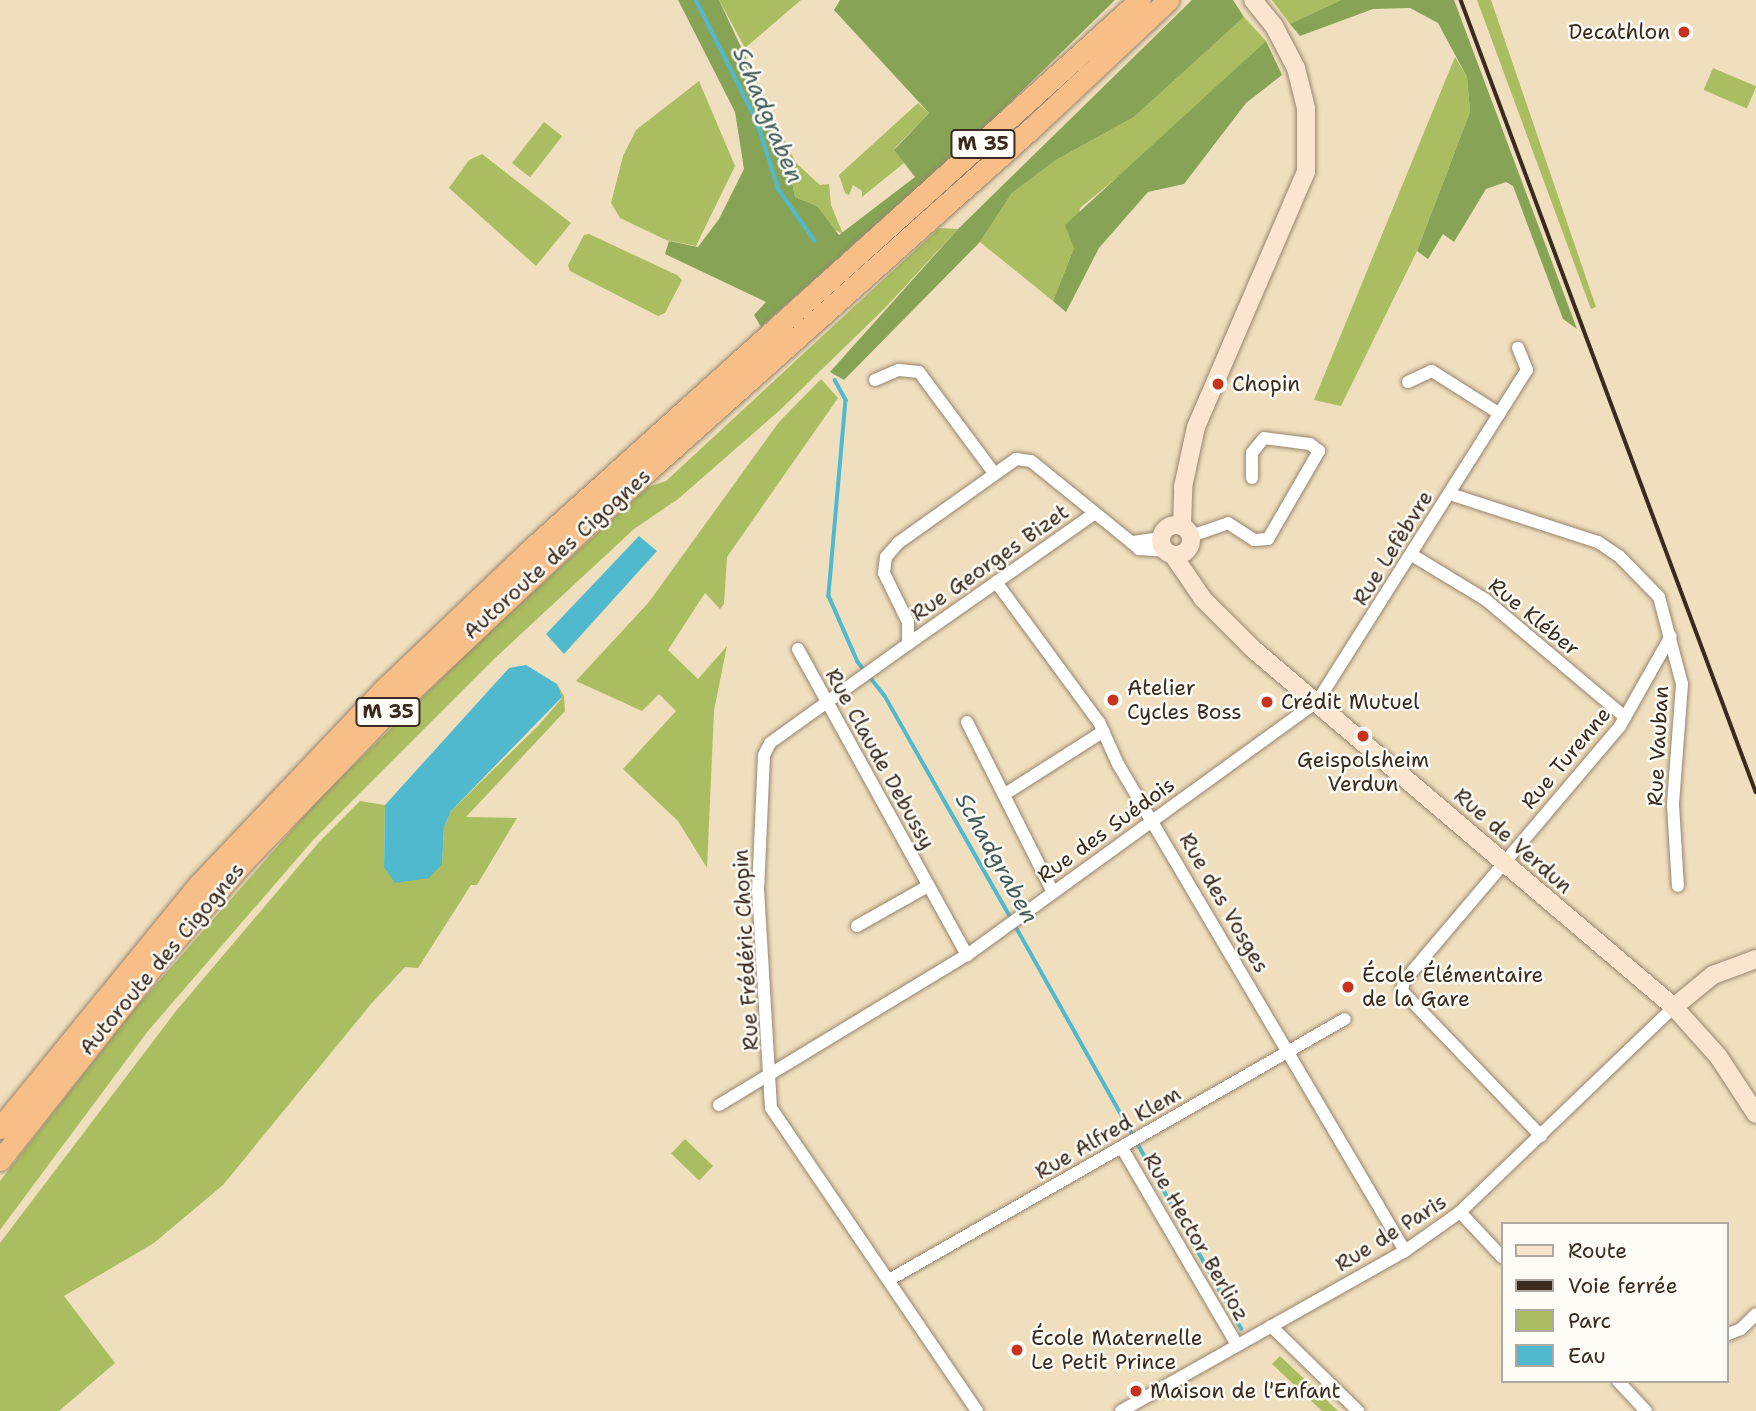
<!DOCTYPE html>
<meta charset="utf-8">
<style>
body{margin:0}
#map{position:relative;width:1756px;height:1411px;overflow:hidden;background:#f0dfbe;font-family:"Shantell Sans",sans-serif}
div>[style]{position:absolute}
.green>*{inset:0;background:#aabd60;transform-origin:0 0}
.forest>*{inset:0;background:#87a456}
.water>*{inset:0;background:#50b9cd}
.stream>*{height:3.5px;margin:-1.75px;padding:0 1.75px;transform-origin:1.75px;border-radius:1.75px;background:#50b9cd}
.roads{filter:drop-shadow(0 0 2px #96846e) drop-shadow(0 0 2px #96846e)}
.street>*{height:12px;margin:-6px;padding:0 6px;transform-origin:6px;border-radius:6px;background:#fff}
.secondary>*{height:18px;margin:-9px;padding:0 9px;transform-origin:9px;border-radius:9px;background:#fce5cf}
.secondary>.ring{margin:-9px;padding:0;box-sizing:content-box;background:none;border:18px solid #fce5cf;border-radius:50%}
.highway>*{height:21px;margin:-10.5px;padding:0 10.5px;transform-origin:10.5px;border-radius:10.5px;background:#f7be88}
.rail>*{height:3.5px;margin:-1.75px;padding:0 1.75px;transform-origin:1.75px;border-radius:1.75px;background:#3b2a1e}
.dots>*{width:19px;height:19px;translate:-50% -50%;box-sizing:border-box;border:4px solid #fdfcf7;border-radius:50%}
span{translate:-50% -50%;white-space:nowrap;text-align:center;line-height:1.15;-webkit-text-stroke:5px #fdfcf7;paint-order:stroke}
.shield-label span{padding:2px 5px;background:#fdfcf7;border:2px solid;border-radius:5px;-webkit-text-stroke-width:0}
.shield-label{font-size:19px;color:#3b2a1e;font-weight:700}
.poi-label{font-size:21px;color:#3b2a1e}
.right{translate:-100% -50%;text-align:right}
.left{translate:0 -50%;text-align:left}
.street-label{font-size:21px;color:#3b2a1e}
.water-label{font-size:23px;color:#425c5b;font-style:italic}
.legend{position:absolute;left:1501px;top:1222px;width:228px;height:161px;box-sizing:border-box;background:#fdfcf7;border:2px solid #afa8a0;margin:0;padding:9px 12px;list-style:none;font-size:21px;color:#3b2a1e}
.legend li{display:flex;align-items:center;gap:14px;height:35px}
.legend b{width:35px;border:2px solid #afa8a0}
</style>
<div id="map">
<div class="green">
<i style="clip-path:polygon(719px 0,801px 0,745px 48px)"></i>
<i style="clip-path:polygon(1272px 0,1341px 0,1290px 24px)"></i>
<i style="clip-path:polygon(1477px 0,1491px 0,1596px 307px,1591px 309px)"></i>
<i style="clip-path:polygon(1244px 17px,1266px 41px,1148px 152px,1080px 208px,1074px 248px,1053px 301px,980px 242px,1012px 193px,1056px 160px,1134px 117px)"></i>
<i style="clip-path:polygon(1455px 57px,1467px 77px,1470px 112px,1417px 251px,1341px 406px,1314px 400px)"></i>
<i style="left:1713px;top:68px;width:47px;height:24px;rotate:23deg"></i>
<i style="clip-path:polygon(699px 81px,735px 166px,696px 246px,666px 240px,620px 218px,611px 203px,623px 156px,636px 130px)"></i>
<i style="clip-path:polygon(918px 103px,929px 113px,894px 149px,904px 163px,862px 197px,862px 191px,853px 185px,849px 195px,845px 193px,839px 175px)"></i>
<i style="left:544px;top:122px;width:23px;height:52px;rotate:38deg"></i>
<i style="clip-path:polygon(784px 139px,796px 163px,820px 185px,829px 184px,831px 205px,843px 234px,828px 226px,817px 206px,795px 197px)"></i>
<i style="clip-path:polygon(482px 154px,571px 223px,536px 266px,449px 188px,469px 160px)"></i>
<i style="clip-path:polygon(939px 228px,958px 229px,885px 308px,780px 410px,678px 499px,634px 529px,494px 659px,314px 839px,148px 1031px,0 1230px,0 1181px,135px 1008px,320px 798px,492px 629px,648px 487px,666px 481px)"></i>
<i style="clip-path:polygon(589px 234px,677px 275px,682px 280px,665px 313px,658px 316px,570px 271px,568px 265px,584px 235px)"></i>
<i style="clip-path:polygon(821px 379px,838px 398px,727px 557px,724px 604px,720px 609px,705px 593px,668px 650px,698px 679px,727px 646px,714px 711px,707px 868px,678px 821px,623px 769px,676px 711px,659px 694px,642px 711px,576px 681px,649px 602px,779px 422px)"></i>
<i style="clip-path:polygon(557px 684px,564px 696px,565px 711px,466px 817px,517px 818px,477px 885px,471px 885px,418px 968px,405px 967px,371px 1004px,223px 1185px,154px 1243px,64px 1296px,115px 1363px,59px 1411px,0 1411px,0 1243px,176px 1011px,320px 841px,360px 801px,385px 805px,384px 867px,442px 864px,444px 827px,451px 811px,539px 725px,562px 698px)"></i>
<i style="left:685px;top:1139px;width:39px;height:20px;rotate:44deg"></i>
<i style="clip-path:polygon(1280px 1356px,1338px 1411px,1322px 1411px,1272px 1364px)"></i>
</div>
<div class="forest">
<i style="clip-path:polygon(678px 0,719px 0,784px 139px,795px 197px,817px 206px,839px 235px,915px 177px,894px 150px,929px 113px,834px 10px,840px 0,1115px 0,986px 126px,761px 327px,754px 315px,766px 302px,665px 254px,669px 241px,698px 247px,719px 219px,744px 169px,735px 112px)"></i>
<i style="clip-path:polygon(1192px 0,1233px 0,1244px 17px,1134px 117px,1056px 160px,1012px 193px,980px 242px,844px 380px,830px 372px,958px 229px)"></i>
<i style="clip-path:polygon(1341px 0,1454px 0,1577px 329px,1563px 319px,1513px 186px,1506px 182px,1486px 189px,1454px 242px,1443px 234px,1428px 259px,1417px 251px,1470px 112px,1467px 77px,1438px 23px,1410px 8px,1373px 9px,1300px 36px,1290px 24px)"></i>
<i style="clip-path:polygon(1266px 41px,1282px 75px,1246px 103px,1184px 184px,1148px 192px,1099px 248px,1066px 312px,1053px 301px,1074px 248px,1065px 225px)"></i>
</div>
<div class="water">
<i style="clip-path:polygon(639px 536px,657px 551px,564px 654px,546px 634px)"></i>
<i style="clip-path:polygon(526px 665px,557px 684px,562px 697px,451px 811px,444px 827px,442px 864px,429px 878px,395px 883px,384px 867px,385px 805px,509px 668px)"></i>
</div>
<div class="stream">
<i style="left:696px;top:0;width:136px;rotate:63.2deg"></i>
<i style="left:757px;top:121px;width:72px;rotate:72.3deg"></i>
<i style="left:779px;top:190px;width:62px;rotate:54.8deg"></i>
<i style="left:835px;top:380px;width:23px;rotate:61deg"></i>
<i style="left:846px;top:400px;width:197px;rotate:95deg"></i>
<i style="left:829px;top:596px;width:72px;rotate:66.3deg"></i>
<i style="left:858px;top:662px;width:43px;rotate:51.5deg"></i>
<i style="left:885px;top:696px;width:255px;rotate:60.4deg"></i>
<i style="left:1015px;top:925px;width:463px;rotate:60.7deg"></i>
</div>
<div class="roads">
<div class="street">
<i style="left:875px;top:380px;width:26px;rotate:-23deg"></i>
<i style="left:899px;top:370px;width:20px;rotate:6deg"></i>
<i style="left:919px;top:372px;width:126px;rotate:53.4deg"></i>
<i style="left:1408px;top:382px;width:26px;rotate:-25deg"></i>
<i style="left:1432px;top:371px;width:80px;rotate:32.3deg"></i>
<i style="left:1450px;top:494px;width:156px;rotate:18deg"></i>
<i style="left:1598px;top:542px;width:25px;rotate:34deg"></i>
<i style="left:1619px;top:556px;width:57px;rotate:45.7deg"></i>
<i style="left:1659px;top:597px;width:90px;rotate:75.2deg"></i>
<i style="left:1682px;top:684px;width:121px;rotate:94.3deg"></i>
<i style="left:1673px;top:805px;width:81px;rotate:86.5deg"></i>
<i style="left:1191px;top:536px;width:39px;rotate:-19deg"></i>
<i style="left:1228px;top:523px;width:31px;rotate:33deg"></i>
<i style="left:1254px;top:540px;width:14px;rotate:-4deg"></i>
<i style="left:1268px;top:539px;width:102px;rotate:-59.9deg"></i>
<i style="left:1319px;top:451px;width:11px;rotate:-142deg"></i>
<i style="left:1310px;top:444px;width:46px;rotate:-172.6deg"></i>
<i style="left:1264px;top:438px;width:19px;rotate:129deg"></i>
<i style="left:1252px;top:453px;width:25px;rotate:90deg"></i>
<i style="left:1161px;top:538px;width:30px;rotate:172deg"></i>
<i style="left:1131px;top:542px;width:11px;rotate:41deg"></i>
<i style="left:1139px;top:549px;width:26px;rotate:4deg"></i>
<i style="left:1412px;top:555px;width:87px;rotate:31.3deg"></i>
<i style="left:1486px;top:600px;width:182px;rotate:40.1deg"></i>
<i style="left:996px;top:582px;width:174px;rotate:53.7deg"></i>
<i style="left:1099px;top:722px;width:46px;rotate:65.7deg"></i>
<i style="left:1118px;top:764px;width:565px;rotate:59.49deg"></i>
<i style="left:908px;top:644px;width:228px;rotate:-35deg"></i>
<i style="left:798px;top:649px;width:350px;rotate:61.1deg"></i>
<i style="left:967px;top:722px;width:191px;rotate:63.2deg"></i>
<i style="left:1005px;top:794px;width:117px;rotate:-32.5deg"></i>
<i style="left:857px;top:926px;width:81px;rotate:-29.4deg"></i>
<i style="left:719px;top:1105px;width:290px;rotate:-31.2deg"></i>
<i style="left:967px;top:955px;width:432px;rotate:-35.9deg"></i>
<i style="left:1317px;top:702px;width:393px;rotate:-57.7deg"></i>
<i style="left:1527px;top:370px;width:24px;rotate:-112deg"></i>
<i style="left:1541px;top:1136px;width:201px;rotate:-133.8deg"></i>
<i style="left:1402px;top:991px;width:10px;rotate:-79deg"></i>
<i style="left:1404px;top:981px;width:334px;rotate:-49.7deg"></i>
<i style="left:1620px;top:726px;width:103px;rotate:-60.5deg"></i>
<i style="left:1122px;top:1148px;width:228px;rotate:59.7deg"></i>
<i style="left:1460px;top:1212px;width:62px;rotate:47deg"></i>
<i style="left:889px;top:1280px;width:525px;rotate:-29.79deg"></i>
<i style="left:1271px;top:1326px;width:122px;rotate:44.3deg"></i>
<i style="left:1726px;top:1335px;width:16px;rotate:-22deg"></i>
<i style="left:1741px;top:1329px;width:21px;rotate:-45deg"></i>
<i style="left:1618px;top:1381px;width:41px;rotate:47deg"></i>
<i style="left:977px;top:1411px;width:366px;rotate:-124.2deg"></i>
<i style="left:771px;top:1108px;width:216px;rotate:-93.4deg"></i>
<i style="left:758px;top:892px;width:137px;rotate:-87.5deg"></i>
<i style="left:764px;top:755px;width:13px;rotate:-63deg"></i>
<i style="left:770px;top:743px;width:170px;rotate:-35.7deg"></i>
<i style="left:908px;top:644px;width:22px;rotate:-90deg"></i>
<i style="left:908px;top:622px;width:55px;rotate:-116.1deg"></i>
<i style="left:884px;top:573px;width:16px;rotate:-83deg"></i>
<i style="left:886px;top:557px;width:18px;rotate:-49deg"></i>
<i style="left:898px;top:543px;width:145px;rotate:-35.4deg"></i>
<i style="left:1016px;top:459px;width:15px;rotate:8deg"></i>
<i style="left:1031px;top:461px;width:129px;rotate:39deg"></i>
<i style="left:1121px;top:1411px;width:326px;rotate:-29.4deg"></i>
<i style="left:1405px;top:1251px;width:67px;rotate:-35.3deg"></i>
<i style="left:1460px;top:1212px;width:296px;rotate:-43.8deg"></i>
</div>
<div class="secondary">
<i class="ring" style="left:1161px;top:525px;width:12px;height:12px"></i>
<i style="left:1182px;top:525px;width:38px;rotate:-88deg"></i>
<i style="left:1183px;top:487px;width:61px;rotate:-77.8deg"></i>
<i style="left:1196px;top:427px;width:278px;rotate:-66.7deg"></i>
<i style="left:1306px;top:172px;width:64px;rotate:-90deg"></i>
<i style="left:1306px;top:108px;width:41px;rotate:-104deg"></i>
<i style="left:1296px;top:68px;width:47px;rotate:-117.6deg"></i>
<i style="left:1274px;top:26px;width:33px;rotate:-129deg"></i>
<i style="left:1173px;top:555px;width:53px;rotate:55.7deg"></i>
<i style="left:1203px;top:599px;width:71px;rotate:45deg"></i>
<i style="left:1253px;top:649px;width:553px;rotate:40.38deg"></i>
<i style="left:1674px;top:1007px;width:66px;rotate:48.1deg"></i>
<i style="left:1718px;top:1056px;width:69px;rotate:56.8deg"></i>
<i style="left:1674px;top:1007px;width:50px;rotate:-39.4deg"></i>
<i style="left:1713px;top:975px;width:46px;rotate:-20.4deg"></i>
</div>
<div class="highway">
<i style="left:0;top:1128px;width:316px;rotate:-50.8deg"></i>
<i style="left:200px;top:883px;width:269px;rotate:-46.5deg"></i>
<i style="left:385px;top:688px;width:200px;rotate:-43.6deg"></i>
<i style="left:530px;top:550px;width:821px;rotate:-42.04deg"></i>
<i style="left:0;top:1160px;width:253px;rotate:-51.7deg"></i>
<i style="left:157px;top:961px;width:133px;rotate:-49deg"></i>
<i style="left:244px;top:861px;width:200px;rotate:-46deg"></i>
<i style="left:383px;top:717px;width:268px;rotate:-43.3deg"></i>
<i style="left:578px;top:533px;width:611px;rotate:-41.75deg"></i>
<i style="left:1034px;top:126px;width:184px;rotate:-43.2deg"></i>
</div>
</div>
<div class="rail">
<i style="left:1461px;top:0;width:845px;rotate:69.57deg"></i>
</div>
<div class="dots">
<i style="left:1684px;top:32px;background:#c8321e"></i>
<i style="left:1218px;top:384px;background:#c8321e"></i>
<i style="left:1113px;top:700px;background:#c8321e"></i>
<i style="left:1267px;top:702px;background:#c8321e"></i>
<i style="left:1363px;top:736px;background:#c8321e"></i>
<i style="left:1348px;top:987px;background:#c8321e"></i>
<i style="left:1017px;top:1350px;background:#c8321e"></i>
<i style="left:1136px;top:1391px;background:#c8321e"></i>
</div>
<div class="shield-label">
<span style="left:983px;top:144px">M 35</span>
<span style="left:388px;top:712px">M 35</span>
</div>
<div class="poi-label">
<span class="right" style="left:1670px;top:32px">Decathlon</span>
<span class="left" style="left:1232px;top:384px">Chopin</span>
<span class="left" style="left:1127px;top:700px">Atelier<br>Cycles Boss</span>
<span class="left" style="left:1281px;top:702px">Crédit Mutuel</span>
<span style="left:1363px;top:772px">Geispolsheim<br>Verdun</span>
<span class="left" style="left:1362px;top:987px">École Élémentaire<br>de la Gare</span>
<span class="left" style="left:1031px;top:1350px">École Maternelle<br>Le Petit Prince</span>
<span class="left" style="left:1150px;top:1391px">Maison de l'Enfant</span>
</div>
<div class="street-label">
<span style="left:1393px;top:548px;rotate:-58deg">Rue Lefèbvre</span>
<span style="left:557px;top:554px;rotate:-42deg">Autoroute des Cigognes</span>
<span style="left:990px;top:563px;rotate:-35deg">Rue Georges Bizet</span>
<span style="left:1534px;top:617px;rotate:39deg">Rue Kléber</span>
<span style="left:1658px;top:746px;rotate:-87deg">Rue Vauban</span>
<span style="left:1566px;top:758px;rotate:-50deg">Rue Turenne</span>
<span style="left:880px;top:759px;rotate:61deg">Rue Claude Debussy</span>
<span style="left:1106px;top:830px;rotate:-36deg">Rue des Suédois</span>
<span style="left:1513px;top:841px;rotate:41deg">Rue de Verdun</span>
<span style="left:1224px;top:903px;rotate:60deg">Rue des Vosges</span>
<span style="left:746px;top:950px;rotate:-93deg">Rue Frédéric Chopin</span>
<span style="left:162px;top:959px;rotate:-50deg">Autoroute des Cigognes</span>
<span style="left:1108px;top:1133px;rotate:-30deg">Rue Alfred Klem</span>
<span style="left:1391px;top:1233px;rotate:-32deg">Rue de Paris</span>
<span style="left:1196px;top:1237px;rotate:60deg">Rue Hector Berlioz</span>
</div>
<div class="water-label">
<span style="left:768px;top:115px;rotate:67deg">Schadgraben</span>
<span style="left:997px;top:858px;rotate:61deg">Schadgraben</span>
</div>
<ul class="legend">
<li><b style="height:9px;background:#fce5cf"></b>Route</li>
<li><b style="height:9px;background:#3b2a1e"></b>Voie ferrée</li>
<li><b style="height:19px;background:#aabd60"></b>Parc</li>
<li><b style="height:19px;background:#50b9cd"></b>Eau</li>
</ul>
</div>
